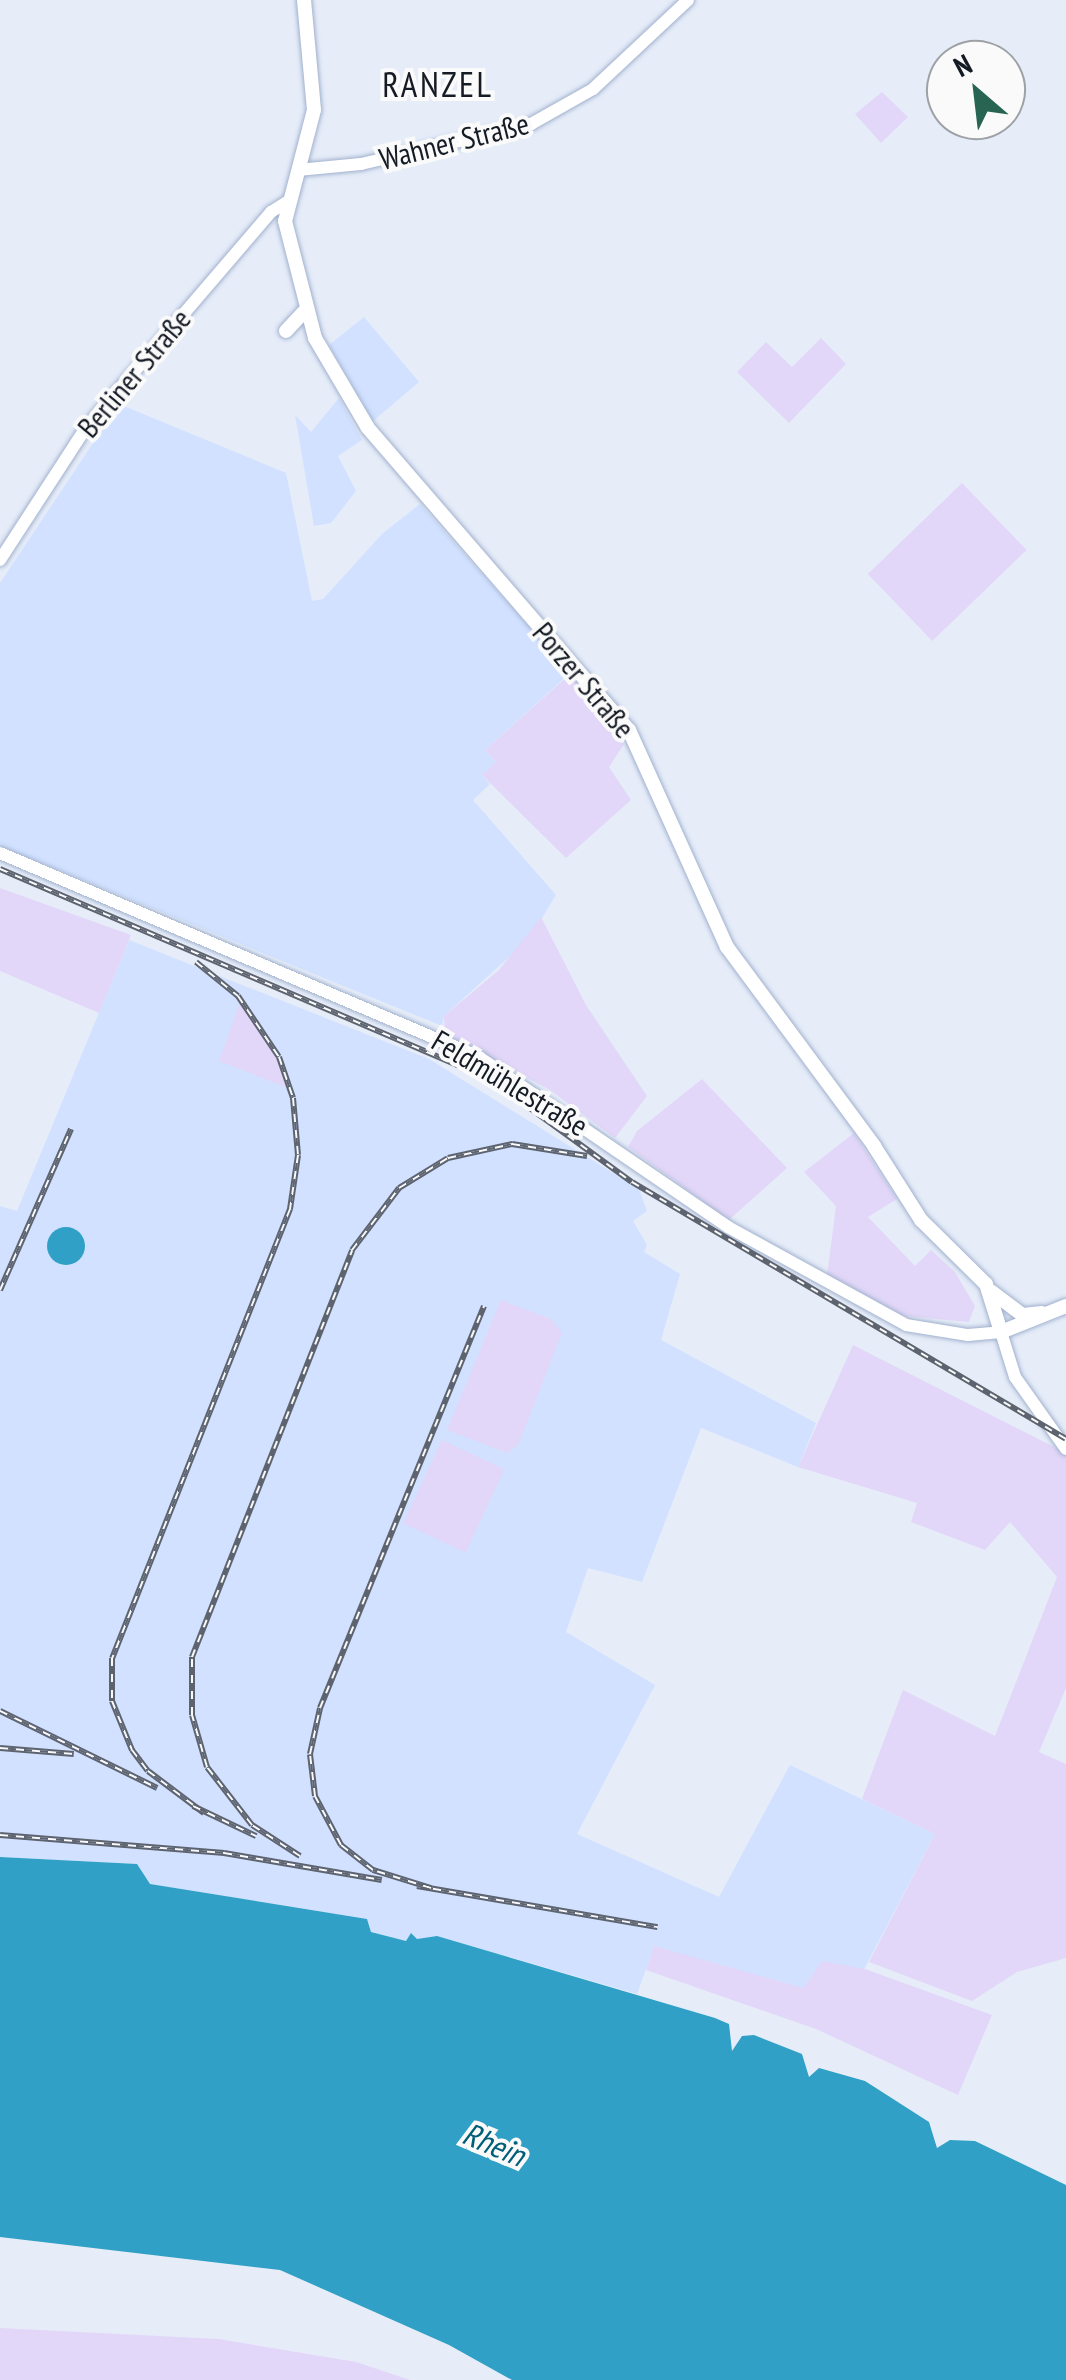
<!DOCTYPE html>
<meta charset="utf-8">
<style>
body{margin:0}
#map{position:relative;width:1066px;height:2380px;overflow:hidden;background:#e6edf9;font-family:"PT Sans Narrow",sans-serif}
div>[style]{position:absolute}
.built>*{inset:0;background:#d1e1ff}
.green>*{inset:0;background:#e2d7f8;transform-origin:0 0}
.water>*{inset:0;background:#30a0c6}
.round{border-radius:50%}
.roads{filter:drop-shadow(0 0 2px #a1b1ce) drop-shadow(0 0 2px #a1b1ce)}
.tertiary>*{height:12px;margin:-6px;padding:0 6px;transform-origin:6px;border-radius:6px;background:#fff}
.secondary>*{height:14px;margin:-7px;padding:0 7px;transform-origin:7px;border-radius:7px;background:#fff}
.rail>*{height:6px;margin-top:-3px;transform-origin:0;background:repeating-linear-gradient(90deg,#fafafa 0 8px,#5e646f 0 16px);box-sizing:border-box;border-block:2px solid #5e646f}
span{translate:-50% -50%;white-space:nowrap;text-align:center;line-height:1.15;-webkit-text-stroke:8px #fafafa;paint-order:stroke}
.street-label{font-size:30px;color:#151b25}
.water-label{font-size:32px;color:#015e78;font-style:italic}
.quarter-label{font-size:35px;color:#151b25;letter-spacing:2.5px}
.north{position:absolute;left:926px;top:40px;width:100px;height:100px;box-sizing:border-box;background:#fafafa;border:2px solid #9ea1a5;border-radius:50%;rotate:332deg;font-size:28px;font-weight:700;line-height:40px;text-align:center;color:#151b25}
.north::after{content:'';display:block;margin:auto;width:35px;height:45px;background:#276552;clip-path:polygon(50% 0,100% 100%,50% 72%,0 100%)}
</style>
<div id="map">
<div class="built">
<i style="clip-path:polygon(364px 317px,419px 382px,373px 421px,329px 345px)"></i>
<i style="clip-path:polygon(339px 398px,362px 440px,338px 456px,356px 491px,331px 523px,314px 526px,295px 415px,311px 432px)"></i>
<i style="clip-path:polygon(119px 404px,286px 473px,312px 601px,323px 599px,382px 534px,420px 504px,570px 673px,485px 750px,496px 762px,482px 775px,490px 784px,473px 800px,556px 895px,530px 938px,444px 1016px,442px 1026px,0 846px,0 583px)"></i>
<i style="clip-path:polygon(129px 940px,429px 1059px,639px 1189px,647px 1211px,633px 1221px,647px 1245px,644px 1252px,680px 1274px,661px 1340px,816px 1423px,798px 1467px,701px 1428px,642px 1582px,588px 1568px,566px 1632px,655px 1685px,577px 1834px,719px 1897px,790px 1765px,935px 1834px,862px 1973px,803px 1989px,654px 1947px,637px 1994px,437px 1936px,406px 1941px,371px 1932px,367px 1919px,149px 1884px,137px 1864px,0 1857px,0 1206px,17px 1211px)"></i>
</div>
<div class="green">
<i style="clip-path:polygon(882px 92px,908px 117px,881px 143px,855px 114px)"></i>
<i style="clip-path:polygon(821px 338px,846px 364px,789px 423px,737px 372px,766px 342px,792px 367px)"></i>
<i style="left:962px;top:483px;width:93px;height:131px;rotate:46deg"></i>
<i style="clip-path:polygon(570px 674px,613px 722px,624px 744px,609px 767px,631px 800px,566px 858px,482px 775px,496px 762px,485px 750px)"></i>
<i style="clip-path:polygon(0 888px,131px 935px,99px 1013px,0 971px)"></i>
<i style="clip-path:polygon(541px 917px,586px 1005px,647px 1096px,615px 1138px,550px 1090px,445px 1034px,444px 1016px,499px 970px)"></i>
<i style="clip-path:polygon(240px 1002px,272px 1048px,288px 1088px,219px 1061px)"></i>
<i style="clip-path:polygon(702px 1079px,787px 1168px,729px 1220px,628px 1147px,637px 1131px)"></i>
<i style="clip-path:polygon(854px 1133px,897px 1199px,868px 1217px,915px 1266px,931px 1250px,955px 1272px,975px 1306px,969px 1322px,904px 1316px,827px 1276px,836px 1206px,804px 1172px)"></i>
<i style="clip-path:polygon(501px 1300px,551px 1319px,562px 1333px,518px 1445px,507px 1453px,447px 1430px)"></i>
<i style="clip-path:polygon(853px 1345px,1066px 1453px,1066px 1688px,1039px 1752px,1066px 1764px,1066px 1958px,1017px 1972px,972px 2001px,869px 1962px,935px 1834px,862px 1799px,903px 1690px,995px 1736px,1057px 1577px,1010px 1522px,985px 1550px,911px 1522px,917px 1503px,798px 1467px)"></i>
<i style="left:442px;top:1440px;width:69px;height:92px;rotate:25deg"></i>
<i style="clip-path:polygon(654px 1946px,803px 1988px,822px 1961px,865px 1969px,992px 2015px,958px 2095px,816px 2029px,646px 1970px)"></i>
<i style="clip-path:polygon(0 2328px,219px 2339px,356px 2362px,410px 2380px,0 2380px)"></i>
</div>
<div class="water">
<i class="round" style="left:47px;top:1227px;width:38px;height:38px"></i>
<i style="clip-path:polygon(0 1857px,137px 1864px,150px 1884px,367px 1919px,371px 1932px,406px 1941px,411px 1933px,417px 1939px,437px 1936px,715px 2018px,729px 2024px,732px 2051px,742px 2036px,754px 2035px,802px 2054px,809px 2077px,819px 2068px,865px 2081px,929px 2122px,937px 2148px,950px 2140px,975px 2141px,1066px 2185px,1066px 2380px,512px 2380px,449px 2345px,280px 2270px,0 2237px)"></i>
</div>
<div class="roads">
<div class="tertiary">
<i style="left:298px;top:170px;width:63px;rotate:-5.4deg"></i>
<i style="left:361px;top:164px;width:175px;rotate:-13.2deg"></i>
<i style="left:531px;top:124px;width:71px;rotate:-29.4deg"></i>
<i style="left:593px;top:89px;width:130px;rotate:-43.1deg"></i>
<i style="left:0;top:560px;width:156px;rotate:-57deg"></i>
<i style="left:85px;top:429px;width:286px;rotate:-49.4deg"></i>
<i style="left:271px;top:212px;width:19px;rotate:-32deg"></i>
<i style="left:0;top:853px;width:521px;rotate:23.07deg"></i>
<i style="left:479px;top:1057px;width:301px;rotate:34.3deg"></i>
<i style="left:728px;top:1227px;width:203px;rotate:28.8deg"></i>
<i style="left:906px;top:1325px;width:63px;rotate:9.2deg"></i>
<i style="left:968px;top:1335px;width:33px;rotate:-5deg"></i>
<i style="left:1001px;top:1332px;width:47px;rotate:72.7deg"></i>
<i style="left:1015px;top:1377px;width:88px;rotate:54.7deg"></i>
</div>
<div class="secondary">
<i style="left:304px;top:0;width:110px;rotate:84.8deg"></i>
<i style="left:314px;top:110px;width:115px;rotate:104.6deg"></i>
<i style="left:285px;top:221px;width:121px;rotate:75.6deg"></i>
<i style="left:315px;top:338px;width:104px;rotate:59.5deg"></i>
<i style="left:368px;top:428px;width:399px;rotate:49.2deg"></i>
<i style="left:629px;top:730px;width:238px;rotate:65.7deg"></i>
<i style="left:727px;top:947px;width:247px;rotate:53.5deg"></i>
<i style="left:874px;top:1146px;width:88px;rotate:57.6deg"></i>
<i style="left:921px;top:1220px;width:91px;rotate:44.6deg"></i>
<i style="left:986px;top:1284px;width:50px;rotate:72.6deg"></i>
<i style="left:1001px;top:1332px;width:70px;rotate:-21.8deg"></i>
<i style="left:286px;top:331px;width:26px;rotate:-47deg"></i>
<i style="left:992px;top:1292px;width:39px;rotate:37deg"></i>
<i style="left:1023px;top:1315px;width:19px;rotate:-6deg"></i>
</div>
</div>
<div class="rail">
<i style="left:0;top:869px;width:533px;rotate:23.2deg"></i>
<i style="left:490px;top:1079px;width:175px;rotate:36deg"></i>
<i style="left:632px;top:1182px;width:504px;rotate:30.63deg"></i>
<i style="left:196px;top:962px;width:54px;rotate:39deg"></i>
<i style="left:238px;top:996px;width:73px;rotate:56.1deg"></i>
<i style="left:279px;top:1057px;width:43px;rotate:71.1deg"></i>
<i style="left:293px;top:1098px;width:57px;rotate:85deg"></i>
<i style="left:298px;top:1155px;width:55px;rotate:98.4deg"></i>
<i style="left:290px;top:1209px;width:483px;rotate:111.6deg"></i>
<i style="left:112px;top:1658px;width:43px;rotate:90deg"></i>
<i style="left:112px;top:1701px;width:53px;rotate:67.8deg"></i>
<i style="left:132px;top:1750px;width:26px;rotate:53deg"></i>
<i style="left:148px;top:1771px;width:70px;rotate:36.9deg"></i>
<i style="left:0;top:1290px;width:176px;rotate:-66.2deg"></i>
<i style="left:0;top:1711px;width:175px;rotate:26.1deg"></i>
<i style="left:0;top:1748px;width:74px;rotate:4.6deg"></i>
<i style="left:193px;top:1806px;width:70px;rotate:25.5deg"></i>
<i style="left:0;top:1835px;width:225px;rotate:4.6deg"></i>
<i style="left:224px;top:1853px;width:160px;rotate:9.7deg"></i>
<i style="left:300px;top:1856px;width:57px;rotate:-147.1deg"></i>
<i style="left:252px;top:1825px;width:73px;rotate:-127.8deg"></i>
<i style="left:207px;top:1767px;width:54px;rotate:-106.1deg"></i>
<i style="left:192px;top:1715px;width:58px;rotate:-90deg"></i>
<i style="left:192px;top:1657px;width:437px;rotate:-68.5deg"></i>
<i style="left:352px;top:1250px;width:78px;rotate:-52.8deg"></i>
<i style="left:399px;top:1188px;width:57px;rotate:-31.5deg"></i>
<i style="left:448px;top:1158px;width:66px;rotate:-12.3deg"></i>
<i style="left:512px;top:1144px;width:76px;rotate:9.1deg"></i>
<i style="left:417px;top:1886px;width:244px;rotate:9.7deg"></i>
<i style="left:431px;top:1888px;width:61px;rotate:-162.8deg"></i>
<i style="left:373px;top:1870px;width:41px;rotate:-142deg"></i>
<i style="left:341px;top:1845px;width:55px;rotate:-118deg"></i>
<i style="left:315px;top:1796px;width:42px;rotate:-96.8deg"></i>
<i style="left:310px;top:1754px;width:47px;rotate:-77.7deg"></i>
<i style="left:320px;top:1708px;width:434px;rotate:-67.8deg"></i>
</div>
<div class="street-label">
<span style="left:454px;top:141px;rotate:-14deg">Wahner Straße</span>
<span style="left:134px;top:373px;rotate:-50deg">Berliner Straße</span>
<span style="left:584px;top:680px;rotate:50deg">Porzer Straße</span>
<span style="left:510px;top:1083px;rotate:31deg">Feldmühlestraße</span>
</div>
<div class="water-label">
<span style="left:494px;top:2144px;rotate:23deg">Rhein</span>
</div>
<div class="quarter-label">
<span style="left:438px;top:84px">RANZEL</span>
</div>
<div class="north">N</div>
</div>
